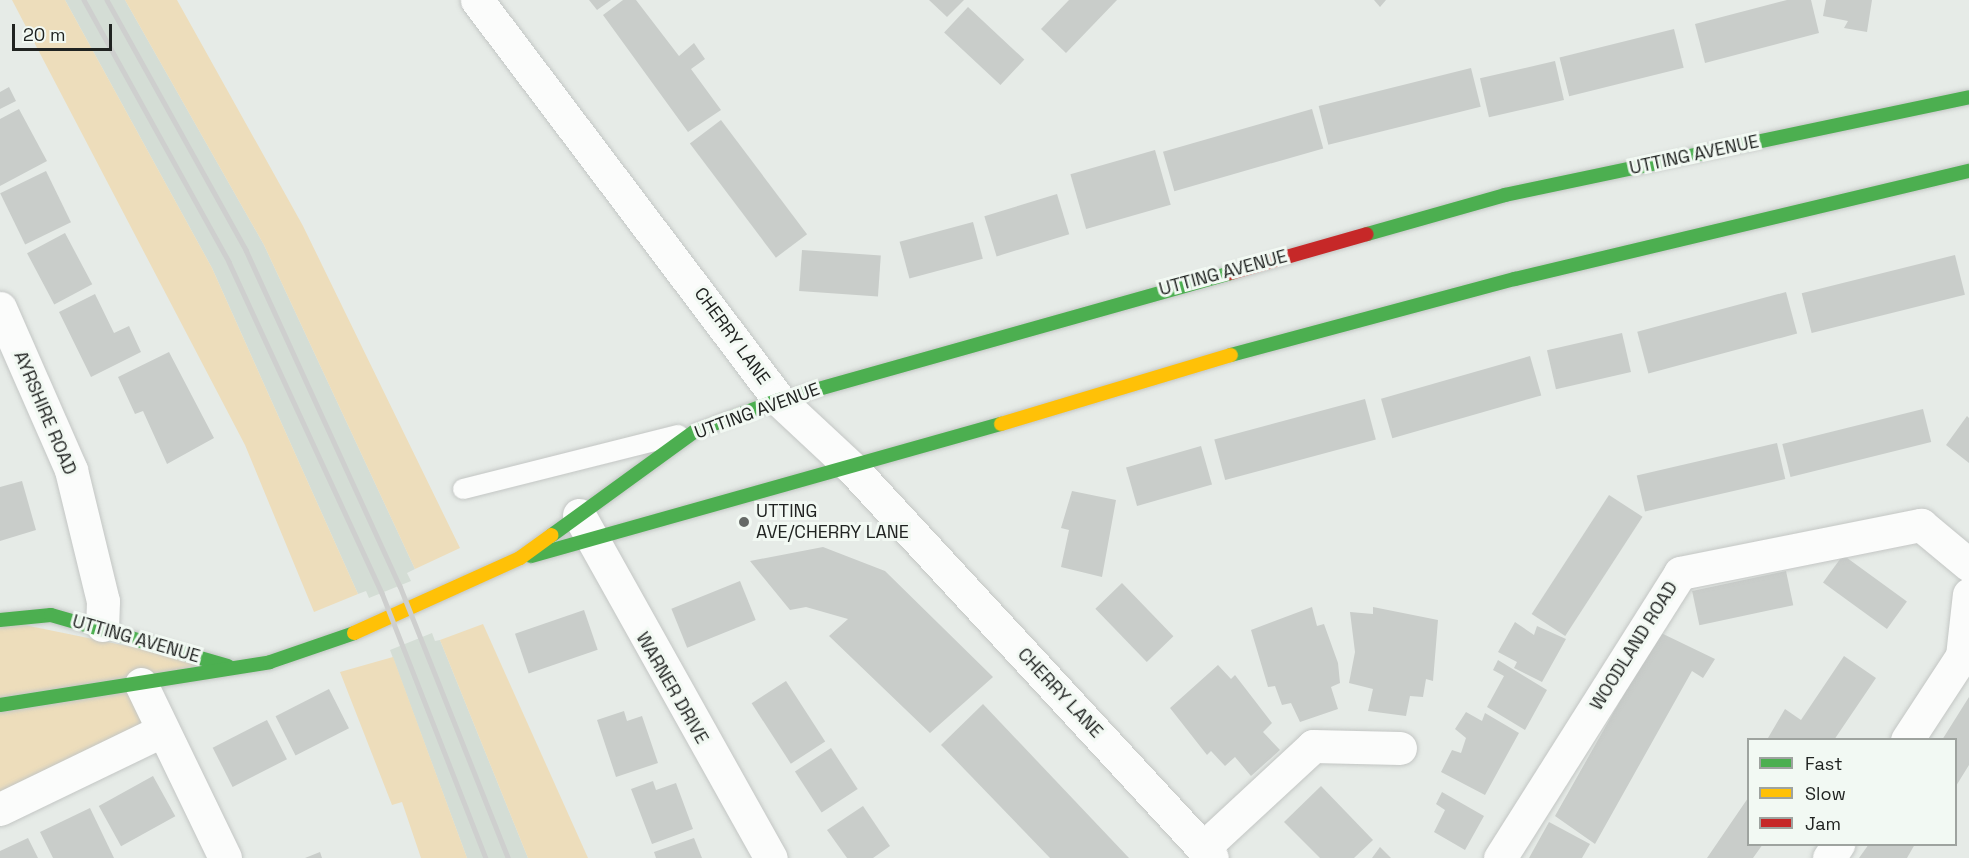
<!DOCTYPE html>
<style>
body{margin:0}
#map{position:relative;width:1969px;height:858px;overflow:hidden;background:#e6ebe7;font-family:"Space Grotesk",sans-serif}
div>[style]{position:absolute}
.built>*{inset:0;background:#d4ddd5}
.green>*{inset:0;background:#edddbb}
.building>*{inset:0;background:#c9cdca;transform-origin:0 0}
.roads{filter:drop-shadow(0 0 2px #c3c6c4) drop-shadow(0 0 2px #c3c6c4)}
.lane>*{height:20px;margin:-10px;padding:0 10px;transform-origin:10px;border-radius:10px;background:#fbfcfb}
.street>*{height:33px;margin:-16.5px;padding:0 16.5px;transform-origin:16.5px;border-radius:16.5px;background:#fbfcfb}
.fast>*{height:14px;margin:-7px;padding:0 7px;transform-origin:7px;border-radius:7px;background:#4caf50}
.slow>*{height:14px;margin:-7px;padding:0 7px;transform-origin:7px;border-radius:7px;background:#ffc107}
.jam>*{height:14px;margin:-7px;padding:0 7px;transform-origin:7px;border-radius:7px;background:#c62828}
.rail>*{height:4.5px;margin:-2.25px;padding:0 2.25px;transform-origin:2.25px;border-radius:2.25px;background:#cecfce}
.dots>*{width:16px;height:16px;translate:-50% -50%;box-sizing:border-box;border:3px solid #f2f9f3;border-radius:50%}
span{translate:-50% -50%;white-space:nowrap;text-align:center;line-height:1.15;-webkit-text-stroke:6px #f2f9f3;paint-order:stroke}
.street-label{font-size:18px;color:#202321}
.poi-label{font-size:18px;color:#202321}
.left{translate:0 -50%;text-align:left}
.legend{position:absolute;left:1747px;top:738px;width:210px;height:108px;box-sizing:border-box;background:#f2f9f3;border:2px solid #9ea39f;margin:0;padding:8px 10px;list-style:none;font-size:18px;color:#202321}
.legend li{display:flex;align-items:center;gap:12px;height:30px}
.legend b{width:30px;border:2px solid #9ea39f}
.scale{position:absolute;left:12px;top:24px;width:100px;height:27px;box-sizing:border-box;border:3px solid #202321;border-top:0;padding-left:8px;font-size:18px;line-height:21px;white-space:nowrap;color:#202321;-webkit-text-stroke:4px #f2f9f3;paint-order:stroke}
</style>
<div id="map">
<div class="built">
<i style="clip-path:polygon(65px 0,125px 0,264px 245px,415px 569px,407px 573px,411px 581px,369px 598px,366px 591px,358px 594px,212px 268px)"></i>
<i style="clip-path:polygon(432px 633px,435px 641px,440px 640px,528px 858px,467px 858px,390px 650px)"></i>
</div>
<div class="green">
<i style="clip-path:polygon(12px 0,65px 0,212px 268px,358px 594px,314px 612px,245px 445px)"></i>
<i style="clip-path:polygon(125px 0,177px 0,303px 226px,460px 548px,415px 569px,264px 245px)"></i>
<i style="clip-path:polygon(0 620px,235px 668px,142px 684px,161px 731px,0 809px)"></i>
<i style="clip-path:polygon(483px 624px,588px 858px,528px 858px,440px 640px)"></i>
<i style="clip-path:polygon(393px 657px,467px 858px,421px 858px,402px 802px,392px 805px,340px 672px)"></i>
</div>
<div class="building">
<i style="clip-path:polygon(589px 0,611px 0,597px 10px)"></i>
<i style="clip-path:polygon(623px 0,636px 0,679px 56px,694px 43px,705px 59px,691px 69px,721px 110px,688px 132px,603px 15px)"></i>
<i style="clip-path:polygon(929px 0,964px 0,947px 17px)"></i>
<i style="clip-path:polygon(1117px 0,1066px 53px,1041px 29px,1069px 0)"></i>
<i style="clip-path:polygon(1374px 0,1386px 0,1380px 7px)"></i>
<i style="clip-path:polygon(1787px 0,1811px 0,1819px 33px,1705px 63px,1695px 24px)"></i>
<i style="clip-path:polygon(1826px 0,1872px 0,1867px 32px,1844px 28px,1848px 21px,1823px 16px)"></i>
<i style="left:968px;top:7px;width:77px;height:35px;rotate:43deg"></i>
<i style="left:1674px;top:29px;width:40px;height:118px;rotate:76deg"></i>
<i style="left:1555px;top:61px;width:40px;height:77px;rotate:77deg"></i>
<i style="left:1471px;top:68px;width:40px;height:157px;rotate:76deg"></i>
<i style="clip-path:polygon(9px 87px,16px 101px,0 109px,0 92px)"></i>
<i style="clip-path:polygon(19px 109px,47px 161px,0 186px,0 119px)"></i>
<i style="left:1312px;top:109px;width:41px;height:155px;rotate:74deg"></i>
<i style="left:721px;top:120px;width:143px;height:39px;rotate:53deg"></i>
<i style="left:1155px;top:150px;width:57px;height:88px;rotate:74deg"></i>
<i style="left:46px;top:171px;width:57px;height:51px;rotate:64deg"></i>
<i style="left:1057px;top:194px;width:42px;height:76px;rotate:73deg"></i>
<i style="left:973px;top:222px;width:38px;height:76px;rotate:75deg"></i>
<i style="left:65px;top:233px;width:58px;height:43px;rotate:62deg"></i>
<i style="left:802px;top:250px;width:79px;height:41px;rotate:4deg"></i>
<i style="left:1955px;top:255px;width:41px;height:158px;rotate:76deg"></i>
<i style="left:1786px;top:292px;width:43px;height:154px;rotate:75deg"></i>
<i style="clip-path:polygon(95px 294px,114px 333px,129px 326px,141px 352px,91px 377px,59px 312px)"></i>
<i style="left:1622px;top:333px;width:40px;height:77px;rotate:77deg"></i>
<i style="clip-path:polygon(169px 352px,214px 438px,167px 464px,143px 411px,135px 414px,118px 377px)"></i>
<i style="left:1530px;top:356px;width:41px;height:155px;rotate:74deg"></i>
<i style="left:1365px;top:399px;width:42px;height:156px;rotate:75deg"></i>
<i style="left:1923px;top:409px;width:34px;height:145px;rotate:76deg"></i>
<i style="clip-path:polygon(1967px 416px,1969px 418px,1969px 463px,1946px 445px)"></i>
<i style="left:1777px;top:443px;width:37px;height:144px;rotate:77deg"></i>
<i style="left:1201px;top:446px;width:40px;height:78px;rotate:74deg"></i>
<i style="clip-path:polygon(22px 481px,36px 530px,0 541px,0 487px)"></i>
<i style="clip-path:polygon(1072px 491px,1116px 500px,1102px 577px,1061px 567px,1069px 530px,1061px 528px)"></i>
<i style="left:1609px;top:495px;width:40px;height:142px;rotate:33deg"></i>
<i style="clip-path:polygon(823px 547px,885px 571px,993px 677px,930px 733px,829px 636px,848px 619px,806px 607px,790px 610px,750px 561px)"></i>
<i style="left:1843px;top:555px;width:79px;height:34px;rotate:36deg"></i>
<i style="left:1786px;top:571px;width:35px;height:96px;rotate:78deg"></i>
<i style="left:740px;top:581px;width:42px;height:74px;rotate:68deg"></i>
<i style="left:1122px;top:583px;width:74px;height:37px;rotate:46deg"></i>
<i style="clip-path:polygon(1312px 607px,1317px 626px,1324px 624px,1338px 663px,1340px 683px,1331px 687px,1338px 709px,1300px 722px,1291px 703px,1282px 705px,1275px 686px,1268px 687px,1251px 630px)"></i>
<i style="clip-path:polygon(1373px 607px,1438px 620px,1433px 681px,1426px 679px,1423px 697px,1410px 696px,1406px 716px,1368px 711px,1373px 689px,1349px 683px,1355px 652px,1350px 612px,1373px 614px)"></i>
<i style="left:584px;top:610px;width:42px;height:73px;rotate:71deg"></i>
<i style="clip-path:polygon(1515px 622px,1534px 635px,1537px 626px,1566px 639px,1542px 682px,1514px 668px,1517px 662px,1498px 652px)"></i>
<i style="clip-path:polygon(1659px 632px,1715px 659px,1703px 678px,1692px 671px,1595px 844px,1555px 816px)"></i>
<i style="clip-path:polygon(1844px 656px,1876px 678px,1834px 740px,1768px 738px,1785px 709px,1801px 720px)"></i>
<i style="clip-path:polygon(1498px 660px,1547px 690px,1525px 730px,1487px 707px,1504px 676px,1493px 670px)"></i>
<i style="clip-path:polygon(1218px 665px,1231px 679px,1235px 675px,1272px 723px,1263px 732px,1280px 750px,1251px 776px,1235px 757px,1225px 766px,1211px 751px,1207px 755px,1170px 708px)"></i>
<i style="left:786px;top:681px;width:72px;height:41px;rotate:57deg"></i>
<i style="left:329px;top:689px;width:44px;height:60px;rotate:63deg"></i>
<i style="clip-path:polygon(1969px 697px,1969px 765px,1956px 786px,1956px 740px,1942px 740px)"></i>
<i style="clip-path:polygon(983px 704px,1129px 858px,1050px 858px,941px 745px)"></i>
<i style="clip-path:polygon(624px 711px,627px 721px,642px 716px,658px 763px,616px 777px,597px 720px)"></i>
<i style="clip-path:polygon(1466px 712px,1482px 721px,1485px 713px,1519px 733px,1485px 795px,1441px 772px,1452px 750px,1461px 753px,1466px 738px,1455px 729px)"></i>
<i style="left:267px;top:720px;width:44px;height:61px;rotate:63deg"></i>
<i style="left:831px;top:748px;width:49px;height:43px;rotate:57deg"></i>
<i style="left:153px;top:776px;width:46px;height:62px;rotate:61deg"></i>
<i style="clip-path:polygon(653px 781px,656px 790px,676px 783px,693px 829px,652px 844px,631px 789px)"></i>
<i style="clip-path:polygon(1321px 786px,1373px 840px,1354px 858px,1320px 858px,1284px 822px)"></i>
<i style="clip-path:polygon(1442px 792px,1484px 816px,1465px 850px,1434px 832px,1445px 810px,1436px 804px)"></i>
<i style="clip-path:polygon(1748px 798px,1748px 844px,1763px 844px,1753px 858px,1707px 858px)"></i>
<i style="clip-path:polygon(863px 806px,890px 846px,873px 858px,847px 858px,827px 830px)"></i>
<i style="clip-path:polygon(90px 808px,114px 858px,53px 858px,40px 832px)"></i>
<i style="clip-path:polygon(1549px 822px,1590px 844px,1582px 858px,1529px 858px)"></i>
<i style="clip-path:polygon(28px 838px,38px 858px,0 858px,0 851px)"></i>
<i style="clip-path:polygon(694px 838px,702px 858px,656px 858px,654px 852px)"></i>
<i style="clip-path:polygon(1869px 844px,1915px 844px,1907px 858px,1859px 858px)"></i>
<i style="clip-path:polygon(1380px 847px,1391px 858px,1372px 858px)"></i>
<i style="clip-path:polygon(320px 852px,322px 858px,305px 858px)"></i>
</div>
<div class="roads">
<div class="lane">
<i style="left:463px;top:489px;width:222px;rotate:-14.1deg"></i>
</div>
<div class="street">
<i style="left:477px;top:0;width:501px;rotate:52.95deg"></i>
<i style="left:779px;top:400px;width:101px;rotate:43deg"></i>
<i style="left:853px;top:469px;width:529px;rotate:47.3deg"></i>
<i style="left:0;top:308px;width:177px;rotate:66.3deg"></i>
<i style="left:71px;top:470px;width:135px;rotate:76.3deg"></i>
<i style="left:103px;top:601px;width:24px;rotate:92deg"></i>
<i style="left:579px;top:515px;width:393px;rotate:60.8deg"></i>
<i style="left:141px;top:684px;width:193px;rotate:64.2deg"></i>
<i style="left:1907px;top:740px;width:100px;rotate:-56.8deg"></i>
<i style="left:1962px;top:656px;width:62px;rotate:-83.6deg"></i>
<i style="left:0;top:809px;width:179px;rotate:-25.8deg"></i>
<i style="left:1203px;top:848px;width:150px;rotate:-42.8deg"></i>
<i style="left:1313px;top:746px;width:87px;rotate:1.3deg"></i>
<i style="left:1500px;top:858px;width:337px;rotate:-57.7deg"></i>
<i style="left:1680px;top:573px;width:246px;rotate:-11.3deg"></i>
<i style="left:1921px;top:525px;width:62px;rotate:39.8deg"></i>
<i style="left:1829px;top:858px;width:17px;rotate:-57deg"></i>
</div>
<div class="fast">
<i style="left:1367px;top:234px;width:143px;rotate:-15.8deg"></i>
<i style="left:1505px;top:195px;width:474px;rotate:-11.9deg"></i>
<i style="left:1231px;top:355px;width:294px;rotate:-15deg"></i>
<i style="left:1515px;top:279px;width:467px;rotate:-13.4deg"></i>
<i style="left:552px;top:535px;width:177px;rotate:-36deg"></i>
<i style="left:695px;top:431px;width:90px;rotate:-20.3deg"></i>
<i style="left:779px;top:400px;width:469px;rotate:-15.7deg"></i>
<i style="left:531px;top:556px;width:488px;rotate:-15.7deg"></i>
<i style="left:0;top:620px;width:51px;rotate:-5.6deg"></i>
<i style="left:51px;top:615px;width:184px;rotate:16.1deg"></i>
<i style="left:0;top:705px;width:273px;rotate:-9deg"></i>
<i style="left:270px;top:662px;width:89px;rotate:-19deg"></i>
</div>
<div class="slow">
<i style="left:1001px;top:424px;width:240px;rotate:-16.7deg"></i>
<i style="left:354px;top:633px;width:182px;rotate:-24.3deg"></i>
<i style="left:520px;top:558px;width:39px;rotate:-36deg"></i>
</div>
<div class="jam">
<i style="left:1230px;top:273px;width:142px;rotate:-15.9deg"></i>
</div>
</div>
<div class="rail">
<i style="left:84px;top:0;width:299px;rotate:61deg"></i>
<i style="left:229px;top:262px;width:365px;rotate:65.2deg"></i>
<i style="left:382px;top:593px;width:285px;rotate:68.6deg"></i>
<i style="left:107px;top:0;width:286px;rotate:60.9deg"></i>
<i style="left:246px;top:250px;width:370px;rotate:65.4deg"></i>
<i style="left:400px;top:586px;width:293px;rotate:68.3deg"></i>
</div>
<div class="dots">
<i style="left:744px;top:522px;background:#656966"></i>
</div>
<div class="street-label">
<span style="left:1694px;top:155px;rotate:-12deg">UTTING AVENUE</span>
<span style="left:1223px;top:273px;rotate:-15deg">UTTING AVENUE</span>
<span style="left:732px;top:336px;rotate:54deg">CHERRY LANE</span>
<span style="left:757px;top:411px;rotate:-20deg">UTTING AVENUE</span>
<span style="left:45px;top:413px;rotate:67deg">AYRSHIRE ROAD</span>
<span style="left:136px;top:639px;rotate:16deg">UTTING AVENUE</span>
<span style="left:1634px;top:646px;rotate:-58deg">WOODLAND ROAD</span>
<span style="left:672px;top:688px;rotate:60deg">WARNER DRIVE</span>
<span style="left:1060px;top:693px;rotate:47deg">CHERRY LANE</span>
</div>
<div class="poi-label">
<span class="left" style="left:756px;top:522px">UTTING<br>AVE/CHERRY LANE</span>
</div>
<ul class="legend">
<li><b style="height:8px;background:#4caf50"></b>Fast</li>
<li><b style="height:8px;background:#ffc107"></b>Slow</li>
<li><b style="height:8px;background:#c62828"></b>Jam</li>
</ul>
<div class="scale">20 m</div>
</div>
